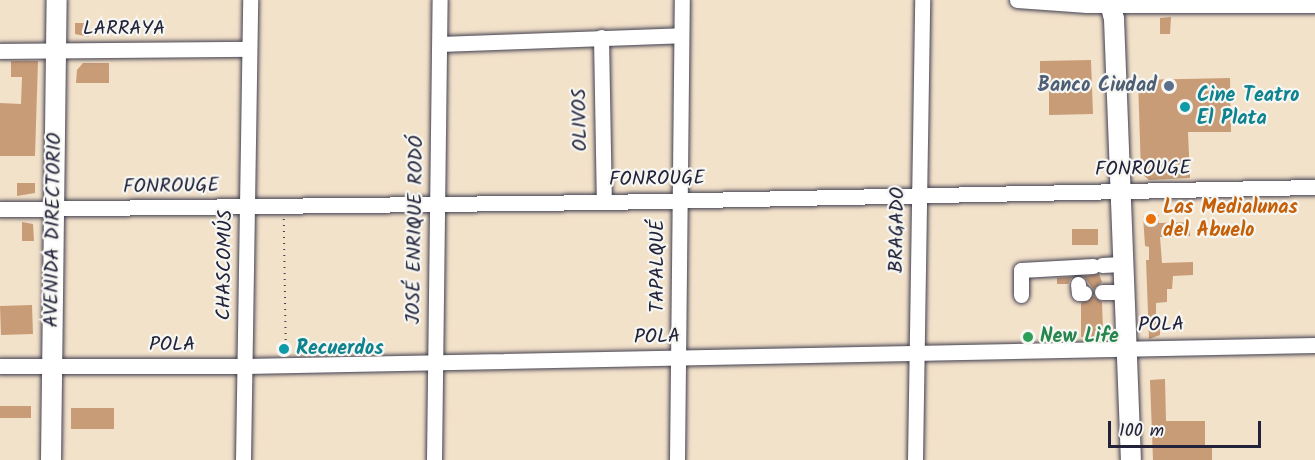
<!DOCTYPE html>
<meta charset="utf-8">
<style>
body{margin:0}
#map{position:relative;width:1315px;height:460px;overflow:hidden;background:#f3e2ca;font-family:Kalam,sans-serif}
div>[style]{position:absolute}
.building>*{inset:0;background:#c89c77;transform-origin:0 0}
.path>*{height:1.5px;margin-top:-0.75px;transform-origin:0;background:repeating-linear-gradient(90deg,#413f50 0 1.5px,transparent 0 6px)}
.roads{filter:drop-shadow(0 0 2px #413f50) drop-shadow(0 0 2px #413f50)}
.minor>*{height:15px;margin:-7.5px;padding:0 7.5px;transform-origin:7.5px;border-radius:7.5px;background:#fff}
.major>*{height:20px;margin:-10px;padding:0 10px;transform-origin:10px;border-radius:10px;background:#fff}
.dots>*{width:16px;height:16px;translate:-50% -50%;box-sizing:border-box;border:3px solid #f6f6f2;border-radius:50%}
span{translate:-50% -50%;white-space:nowrap;text-align:center;line-height:1.15;-webkit-text-stroke:4.5px #f6f6f2;paint-order:stroke}
.street-label{font-size:20px;color:#22223b}
.service-label{font-size:20px;color:#4e5e75;font-weight:700}
.right{translate:-100% -50%;text-align:right}
.culture-label{font-size:20px;color:#0d838f;font-weight:700}
.left{translate:0 -50%;text-align:left}
.food-label{font-size:20px;color:#c56008;font-weight:700}
.leisure-label{font-size:20px;color:#27864d;font-weight:700}
.scale{position:absolute;left:1108px;top:421px;width:153px;height:27px;box-sizing:border-box;border:3px solid #22223b;border-top:0;padding-left:8px;font-size:18px;line-height:21px;white-space:nowrap;color:#22223b;-webkit-text-stroke:4px #f6f6f2;paint-order:stroke}
</style>
<div id="map">
<div class="building">
<i style="clip-path:polygon(1171px 17px,1170px 34px,1160px 34px,1160px 18px)"></i>
<i style="clip-path:polygon(75px 23px,89px 23px,89px 37px,75px 34px)"></i>
<i style="clip-path:polygon(1091px 60px,1093px 114px,1049px 115px,1049px 87px,1046px 87px,1045px 75px,1040px 75px,1040px 61px)"></i>
<i style="clip-path:polygon(11px 61px,38px 61px,35px 156px,0 156px,0 103px,21px 104px,22px 77px,11px 77px)"></i>
<i style="clip-path:polygon(83px 63px,109px 63px,109px 83px,76px 83px,77px 70px)"></i>
<i style="clip-path:polygon(1230px 78px,1231px 132px,1188px 132px,1190px 178px,1149px 180px,1141px 173px,1138px 80px)"></i>
<i style="clip-path:polygon(17px 183px,35px 183px,35px 193px,17px 196px)"></i>
<i style="clip-path:polygon(1159px 215px,1159px 223px,1190px 222px,1190px 236px,1160px 237px,1162px 263px,1193px 262px,1193px 275px,1173px 276px,1172px 289px,1167px 289px,1167px 302px,1156px 303px,1156px 323px,1160px 322px,1160px 335px,1149px 339px,1146px 260px,1149px 260px,1149px 247px,1145px 246px,1143px 216px)"></i>
<i style="clip-path:polygon(22px 222px,33px 224px,34px 241px,22px 241px)"></i>
<i style="left:1072px;top:229px;width:26px;height:16px"></i>
<i style="clip-path:polygon(1099px 274px,1102px 282px,1093px 289px,1084px 276px)"></i>
<i style="clip-path:polygon(1071px 277px,1068px 284px,1057px 284px,1057px 278px)"></i>
<i style="clip-path:polygon(1093px 296px,1102px 302px,1103px 330px,1096px 337px,1081px 337px,1081px 303px)"></i>
<i style="left:32px;top:305px;width:29px;height:32px;rotate:88deg"></i>
<i style="clip-path:polygon(1165px 379px,1166px 421px,1205px 421px,1205px 446px,1212px 446px,1212px 460px,1153px 460px,1150px 380px)"></i>
<i style="left:0;top:406px;width:31px;height:12px"></i>
<i style="left:114px;top:408px;width:21px;height:43px;rotate:90deg"></i>
</div>
<div class="path">
<i style="left:284px;top:219px;width:133px;rotate:89.1deg"></i>
</div>
<div class="roads">
<div class="minor">
<i style="left:1017px;top:0;width:70px;rotate:4.1deg"></i>
<i style="left:1087px;top:5px;width:228px"></i>
<i style="left:601px;top:37px;width:165px;rotate:89deg"></i>
<i style="left:440px;top:44px;width:241px;rotate:-2.1deg"></i>
<i style="left:0;top:51px;width:249px;rotate:-0.5deg"></i>
<i style="left:0;top:209px;width:604px;rotate:-0.66deg"></i>
<i style="left:604px;top:202px;width:711px;rotate:-1.21deg"></i>
<i style="left:1102px;top:265px;width:20px;rotate:-3deg"></i>
<i style="left:1078px;top:284px;width:9px;rotate:84deg"></i>
<i style="left:1079px;top:293px;width:5px"></i>
<i style="left:1102px;top:292px;width:21px"></i>
<i style="left:1021px;top:295px;width:25px;rotate:-90deg"></i>
<i style="left:1021px;top:270px;width:72px;rotate:-3.2deg"></i>
<i style="left:0;top:366px;width:244px"></i>
<i style="left:244px;top:366px;width:1071px;rotate:-1.12deg"></i>
<i style="left:243px;top:460px;width:460px;rotate:-89.1deg"></i>
<i style="left:434px;top:460px;width:460px;rotate:-89.3deg"></i>
<i style="left:677px;top:460px;width:460px;rotate:-89.4deg"></i>
<i style="left:915px;top:460px;width:460px;rotate:-89.1deg"></i>
</div>
<div class="major">
<i style="left:1109px;top:0;width:20px;rotate:75deg"></i>
<i style="left:1114px;top:19px;width:441px;rotate:87.8deg"></i>
<i style="left:51px;top:460px;width:460px;rotate:-89.3deg"></i>
</div>
</div>
<div class="dots">
<i style="left:1169px;top:86px;background:#5c6f8a"></i>
<i style="left:1185px;top:107px;background:#0f9aa8"></i>
<i style="left:1151px;top:219px;background:#e8710a"></i>
<i style="left:1028px;top:337px;background:#2e9e5b"></i>
<i style="left:284px;top:349px;background:#0f9aa8"></i>
</div>
<div class="street-label">
<span style="left:124px;top:29px">LARRAYA</span>
<span style="left:581px;top:120px;rotate:-91deg">OLIVOS</span>
<span style="left:1143px;top:170px;rotate:-1deg">FONROUGE</span>
<span style="left:657px;top:180px;rotate:-1deg">FONROUGE</span>
<span style="left:171px;top:187px;rotate:-1deg">FONROUGE</span>
<span style="left:54px;top:230px;rotate:-89deg">AVENIDA DIRECTORIO</span>
<span style="left:416px;top:230px;rotate:-89deg">JOSÉ ENRIQUE RODÓ</span>
<span style="left:898px;top:230px;rotate:-89deg">BRAGADO</span>
<span style="left:226px;top:265px;rotate:-89deg">CHASCOMÚS</span>
<span style="left:658px;top:266px;rotate:-90deg">TAPALQUÉ</span>
<span style="left:1161px;top:326px;rotate:-1deg">POLA</span>
<span style="left:657px;top:338px;rotate:-1deg">POLA</span>
<span style="left:172px;top:345px">POLA</span>
</div>
<div class="service-label">
<span class="right" style="left:1157px;top:86px">Banco Ciudad</span>
</div>
<div class="culture-label">
<span class="left" style="left:1197px;top:108px">Cine Teatro<br>El Plata</span>
<span class="left" style="left:296px;top:349px">Recuerdos</span>
</div>
<div class="food-label">
<span class="left" style="left:1163px;top:220px">Las Medialunas<br>del Abuelo</span>
</div>
<div class="leisure-label">
<span class="left" style="left:1040px;top:337px">New Life</span>
</div>
<div class="scale">100 m</div>
</div>
